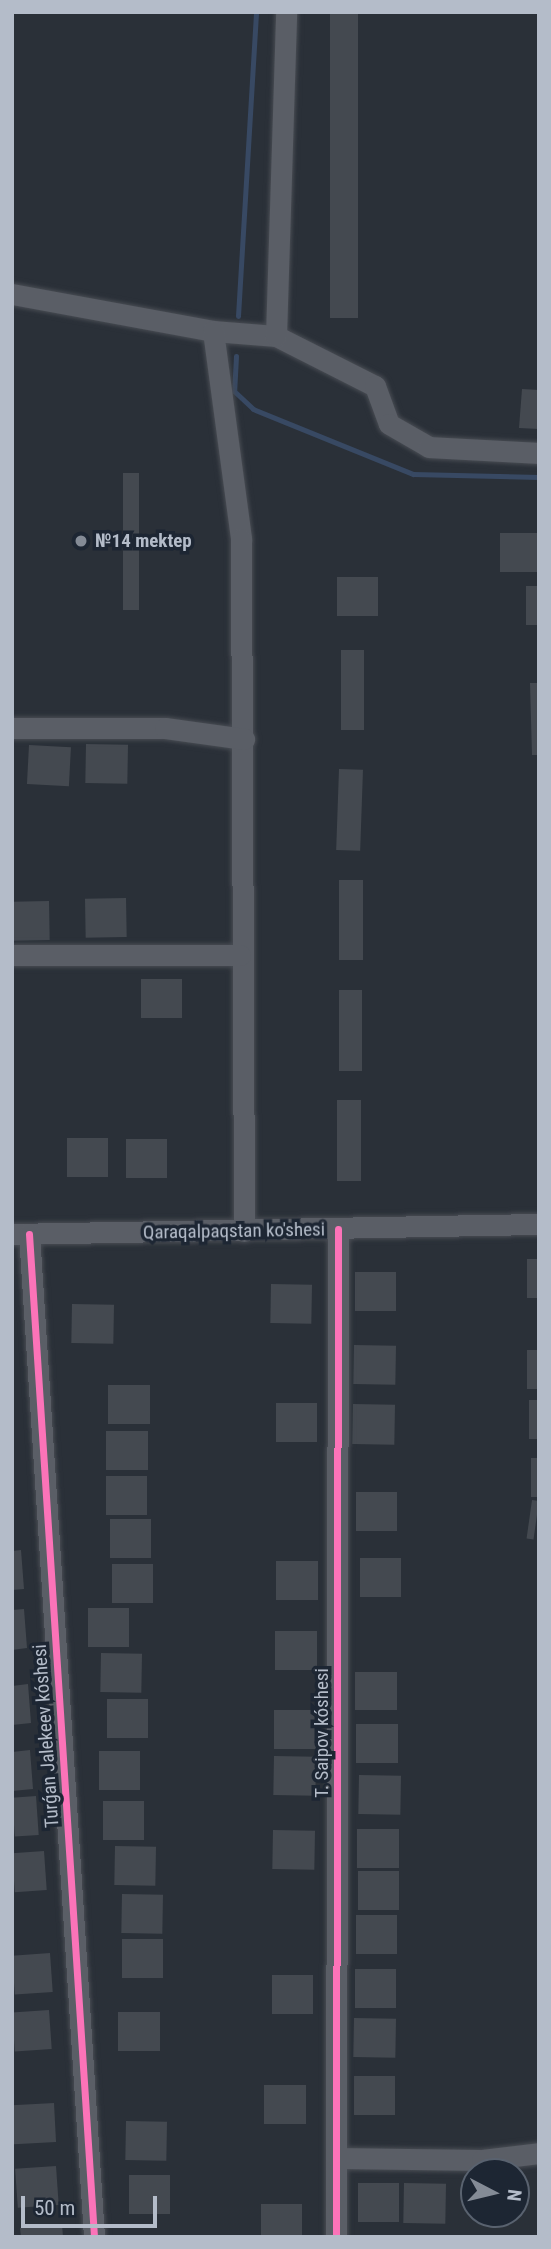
<!DOCTYPE html>
<meta charset="utf-8">
<style>
body{margin:0}
#map{position:relative;width:551px;height:2249px;overflow:hidden;background:#2a3038;font-family:"Roboto Condensed",sans-serif}
div>[style]{position:absolute}
.stream>*{height:5px;margin:-2.5px;padding:0 2.5px;transform-origin:2.5px;border-radius:2.5px;background:#384963}
.building>*{inset:0;background:#444950;transform-origin:0 0}
.roads{filter:drop-shadow(0 0 2px #484c53) drop-shadow(0 0 2px #484c53)}
.minor>*{height:21px;margin:-10.5px;padding:0 10.5px;transform-origin:10.5px;border-radius:10.5px;background:#5a5e66}
.cycleway>*{height:7px;margin:-3.5px;padding:0 3.5px;transform-origin:3.5px;border-radius:3.5px;background:#fb73b8}
.dots>*{width:19px;height:19px;translate:-50% -50%;box-sizing:border-box;border:4px solid #1d2633;border-radius:50%}
span{translate:-50% -50%;white-space:nowrap;text-align:center;line-height:1.15;-webkit-text-stroke:7px #1d2633;paint-order:stroke}
.poi-label{font-size:19px;color:#b4bcc9;font-weight:700}
.left{translate:0 -50%;text-align:left}
.street-label{font-size:19px;color:#b4bcc9}
.frame{position:absolute;inset:0;border:14px solid #b4bcc9;pointer-events:none}
.north{position:absolute;left:460px;top:2158px;width:70px;height:70px;box-sizing:border-box;background:#1d2633;border:2px solid #59626f;border-radius:50%;rotate:97deg;font-size:19px;font-weight:700;line-height:28px;text-align:center;color:#b4bcc9}
.north::after{content:'';display:block;margin:auto;width:24px;height:32px;background:#848b96;clip-path:polygon(50% 0,100% 100%,50% 72%,0 100%)}
.scale{position:absolute;left:21px;top:2196px;width:136px;height:32px;box-sizing:border-box;border:4px solid #b4bcc9;border-top:0;padding-left:9px;font-size:21px;line-height:24px;white-space:nowrap;color:#b4bcc9;-webkit-text-stroke:5px #1d2633;paint-order:stroke}
</style>
<div id="map">
<div class="stream">
<i style="left:238px;top:316px;width:305px;rotate:-86.6deg"></i>
<i style="left:236px;top:356px;width:35px;rotate:93deg"></i>
<i style="left:234px;top:391px;width:26px;rotate:43deg"></i>
<i style="left:253px;top:409px;width:173px;rotate:22.1deg"></i>
<i style="left:413px;top:474px;width:126px;rotate:1.4deg"></i>
</div>
<div class="building">
<i style="left:330px;top:12px;width:28px;height:306px"></i>
<i style="clip-path:polygon(522px 389px,539px 390px,539px 429px,519px 428px)"></i>
<i style="left:123px;top:473px;width:16px;height:137px"></i>
<i style="left:500px;top:533px;width:39px;height:39px"></i>
<i style="left:337px;top:577px;width:41px;height:39px"></i>
<i style="left:526px;top:586px;width:13px;height:39px"></i>
<i style="left:341px;top:650px;width:23px;height:80px"></i>
<i style="clip-path:polygon(530px 683px,539px 683px,539px 755px,532px 755px)"></i>
<i style="left:86px;top:744px;width:42px;height:39px;rotate:1deg"></i>
<i style="left:29px;top:745px;width:42px;height:39px;rotate:3deg"></i>
<i style="left:339px;top:769px;width:24px;height:81px;rotate:2deg"></i>
<i style="left:339px;top:880px;width:24px;height:80px"></i>
<i style="left:126px;top:898px;width:39px;height:41px;rotate:89deg"></i>
<i style="left:49px;top:901px;width:39px;height:37px;rotate:89deg"></i>
<i style="left:141px;top:979px;width:41px;height:39px"></i>
<i style="left:339px;top:990px;width:23px;height:81px"></i>
<i style="left:337px;top:1100px;width:24px;height:81px"></i>
<i style="left:67px;top:1138px;width:41px;height:39px"></i>
<i style="left:126px;top:1139px;width:41px;height:39px"></i>
<i style="left:527px;top:1259px;width:12px;height:39px"></i>
<i style="left:355px;top:1272px;width:41px;height:39px"></i>
<i style="left:271px;top:1284px;width:41px;height:39px;rotate:1deg"></i>
<i style="left:72px;top:1304px;width:42px;height:39px;rotate:1deg"></i>
<i style="left:354px;top:1345px;width:42px;height:39px;rotate:1deg"></i>
<i style="left:527px;top:1350px;width:12px;height:39px"></i>
<i style="left:108px;top:1385px;width:42px;height:39px"></i>
<i style="left:529px;top:1400px;width:10px;height:39px"></i>
<i style="left:276px;top:1403px;width:41px;height:39px"></i>
<i style="left:353px;top:1404px;width:42px;height:40px;rotate:1deg"></i>
<i style="left:106px;top:1431px;width:42px;height:39px"></i>
<i style="left:531px;top:1458px;width:8px;height:39px"></i>
<i style="left:106px;top:1476px;width:41px;height:39px"></i>
<i style="left:356px;top:1492px;width:41px;height:39px"></i>
<i style="left:532px;top:1500px;width:7px;height:39px;rotate:8deg"></i>
<i style="left:110px;top:1519px;width:41px;height:39px"></i>
<i style="clip-path:polygon(21px 1550px,24px 1589px,12px 1590px,12px 1551px)"></i>
<i style="left:360px;top:1558px;width:41px;height:39px"></i>
<i style="left:276px;top:1561px;width:42px;height:39px"></i>
<i style="left:112px;top:1564px;width:41px;height:39px"></i>
<i style="left:88px;top:1608px;width:41px;height:39px"></i>
<i style="clip-path:polygon(24px 1609px,27px 1648px,12px 1650px,12px 1610px)"></i>
<i style="left:275px;top:1631px;width:42px;height:39px"></i>
<i style="left:101px;top:1653px;width:41px;height:39px;rotate:1deg"></i>
<i style="left:355px;top:1672px;width:42px;height:38px"></i>
<i style="clip-path:polygon(28px 1684px,31px 1723px,12px 1725px,12px 1686px)"></i>
<i style="left:107px;top:1699px;width:41px;height:39px"></i>
<i style="left:274px;top:1710px;width:42px;height:39px"></i>
<i style="left:356px;top:1724px;width:42px;height:39px"></i>
<i style="clip-path:polygon(30px 1750px,33px 1789px,12px 1791px,12px 1752px)"></i>
<i style="left:99px;top:1751px;width:41px;height:39px"></i>
<i style="left:274px;top:1756px;width:42px;height:39px;rotate:1deg"></i>
<i style="left:359px;top:1775px;width:42px;height:39px;rotate:1deg"></i>
<i style="left:36px;top:1796px;width:39px;height:24px;rotate:86deg"></i>
<i style="left:103px;top:1801px;width:41px;height:39px"></i>
<i style="left:357px;top:1829px;width:42px;height:39px"></i>
<i style="left:273px;top:1830px;width:42px;height:39px;rotate:1deg"></i>
<i style="left:115px;top:1846px;width:41px;height:39px;rotate:1deg"></i>
<i style="left:44px;top:1851px;width:39px;height:32px;rotate:86deg"></i>
<i style="left:358px;top:1871px;width:41px;height:39px"></i>
<i style="left:122px;top:1894px;width:41px;height:39px;rotate:1deg"></i>
<i style="left:356px;top:1915px;width:41px;height:39px"></i>
<i style="left:122px;top:1939px;width:41px;height:39px"></i>
<i style="left:50px;top:1953px;width:39px;height:38px;rotate:86deg"></i>
<i style="left:355px;top:1969px;width:41px;height:39px"></i>
<i style="left:272px;top:1975px;width:41px;height:39px"></i>
<i style="left:49px;top:2010px;width:39px;height:37px;rotate:86deg"></i>
<i style="left:118px;top:2012px;width:42px;height:39px"></i>
<i style="left:354px;top:2018px;width:42px;height:39px;rotate:1deg"></i>
<i style="left:354px;top:2076px;width:41px;height:39px"></i>
<i style="left:264px;top:2085px;width:42px;height:39px"></i>
<i style="left:54px;top:2103px;width:39px;height:42px;rotate:87deg"></i>
<i style="left:126px;top:2121px;width:41px;height:39px;rotate:1deg"></i>
<i style="left:56px;top:2166px;width:39px;height:41px;rotate:86deg"></i>
<i style="left:129px;top:2175px;width:41px;height:39px"></i>
<i style="left:358px;top:2183px;width:41px;height:39px"></i>
<i style="left:404px;top:2183px;width:42px;height:40px;rotate:1deg"></i>
<i style="left:261px;top:2204px;width:41px;height:33px"></i>
<i style="clip-path:polygon(62px 2224px,63px 2237px,21px 2237px,20px 2228px)"></i>
</div>
<div class="roads">
<div class="minor">
<i style="left:12px;top:294px;width:204px;rotate:10.4deg"></i>
<i style="left:213px;top:331px;width:63px;rotate:4.5deg"></i>
<i style="left:276px;top:336px;width:111px;rotate:26.8deg"></i>
<i style="left:375px;top:386px;width:40px;rotate:69.8deg"></i>
<i style="left:389px;top:424px;width:46px;rotate:29.9deg"></i>
<i style="left:429px;top:447px;width:110px;rotate:3.1deg"></i>
<i style="left:213px;top:331px;width:210px;rotate:82.3deg"></i>
<i style="left:241px;top:539px;width:692px;rotate:89.75deg"></i>
<i style="left:276px;top:336px;width:324px;rotate:-88.2deg"></i>
<i style="left:12px;top:728px;width:153px"></i>
<i style="left:165px;top:728px;width:80px;rotate:7.9deg"></i>
<i style="left:12px;top:955px;width:228px"></i>
<i style="left:12px;top:1234px;width:527px;rotate:-1.09deg"></i>
<i style="left:29px;top:1234px;width:1005px;rotate:86.29deg"></i>
<i style="left:337px;top:2158px;width:145px;rotate:0.8deg"></i>
<i style="left:482px;top:2160px;width:57px;rotate:-7deg"></i>
<i style="left:336px;top:2237px;width:1008px;rotate:-89.89deg"></i>
</div>
</div>
<div class="cycleway">
<i style="left:29px;top:1234px;width:1005px;rotate:86.29deg"></i>
<i style="left:336px;top:2237px;width:1008px;rotate:-89.89deg"></i>
</div>
<div class="dots">
<i style="left:81px;top:541px;background:#848b96"></i>
</div>
<div class="poi-label">
<span class="left" style="left:95px;top:541px">№14 mektep</span>
</div>
<div class="street-label">
<span style="left:234px;top:1231px;rotate:-1deg">Qaraqalpaqstan ko'shesi</span>
<span style="left:322px;top:1733px;rotate:-90deg">T. Saipov kóshesi</span>
<span style="left:46px;top:1736px;rotate:-94deg">Turǵan Jalekeev kóshesi</span>
</div>
<div class="frame"></div>
<div class="north">N</div>
<div class="scale">50 m</div>
</div>
